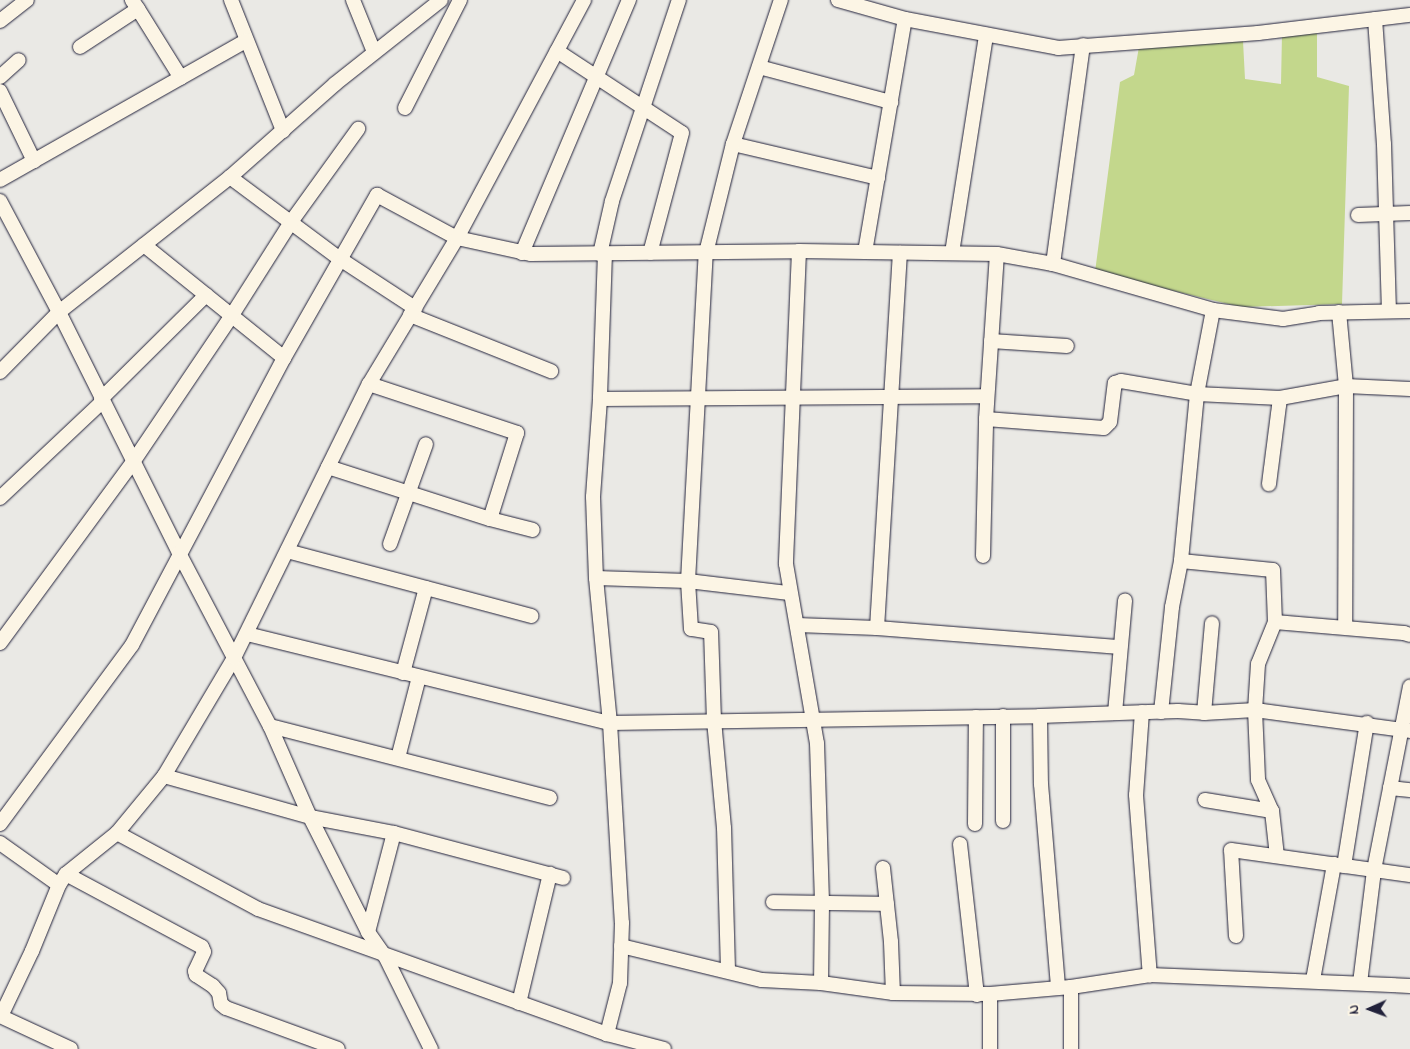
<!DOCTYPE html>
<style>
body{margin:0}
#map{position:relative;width:1410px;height:1049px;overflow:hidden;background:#eae9e5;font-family:"Indie Flower",sans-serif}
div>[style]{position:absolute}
.green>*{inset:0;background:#c3d78c}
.roads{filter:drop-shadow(0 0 1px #22223b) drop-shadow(0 0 1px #22223b)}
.street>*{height:14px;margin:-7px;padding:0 7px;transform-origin:7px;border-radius:7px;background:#fcf5e5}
span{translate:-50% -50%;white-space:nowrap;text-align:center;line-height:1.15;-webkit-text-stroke:4px #fcf5e5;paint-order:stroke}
.north{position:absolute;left:1345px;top:984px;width:50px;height:50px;-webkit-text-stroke:4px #fcf5e5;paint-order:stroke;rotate:268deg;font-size:14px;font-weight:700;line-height:20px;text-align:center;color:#22223b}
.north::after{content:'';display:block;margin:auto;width:18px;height:22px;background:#22223b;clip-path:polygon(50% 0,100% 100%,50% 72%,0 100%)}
</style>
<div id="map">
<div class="green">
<i style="clip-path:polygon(1317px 29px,1317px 77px,1349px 86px,1342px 304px,1241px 307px,1095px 272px,1120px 82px,1134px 75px,1139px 47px,1243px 41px,1245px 79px,1281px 84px,1282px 34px)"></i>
</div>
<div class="roads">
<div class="street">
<i style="left:231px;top:0;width:141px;rotate:68.3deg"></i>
<i style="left:353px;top:0;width:56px;rotate:68deg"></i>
<i style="left:838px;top:0;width:70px;rotate:15.8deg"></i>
<i style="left:905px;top:19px;width:156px;rotate:10.7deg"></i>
<i style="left:1058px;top:48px;width:201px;rotate:-4.3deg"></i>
<i style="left:1258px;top:33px;width:153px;rotate:-6.8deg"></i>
<i style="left:138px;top:9px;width:81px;rotate:58.1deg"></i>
<i style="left:1375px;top:19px;width:125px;rotate:85.9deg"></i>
<i style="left:1384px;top:144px;width:167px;rotate:88.3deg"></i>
<i style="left:0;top:21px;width:34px;rotate:-38deg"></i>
<i style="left:80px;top:47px;width:69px;rotate:-33.2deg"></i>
<i style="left:138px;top:9px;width:11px;rotate:-124deg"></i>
<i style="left:557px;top:51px;width:149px;rotate:33.3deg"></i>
<i style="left:682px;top:133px;width:124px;rotate:104.9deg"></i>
<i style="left:759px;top:67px;width:137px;rotate:14.9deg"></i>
<i style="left:0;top:77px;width:25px;rotate:-42deg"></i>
<i style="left:0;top:91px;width:78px;rotate:64.1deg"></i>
<i style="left:405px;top:108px;width:121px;rotate:-63deg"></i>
<i style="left:733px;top:144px;width:149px;rotate:13.2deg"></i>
<i style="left:230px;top:177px;width:137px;rotate:36.7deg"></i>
<i style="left:340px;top:259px;width:90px;rotate:33.2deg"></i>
<i style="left:0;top:180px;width:283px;rotate:-29.5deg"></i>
<i style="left:0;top:201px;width:126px;rotate:62deg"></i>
<i style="left:59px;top:312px;width:269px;rotate:63.5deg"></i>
<i style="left:179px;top:553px;width:195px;rotate:62.3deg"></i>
<i style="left:270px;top:726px;width:99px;rotate:66.3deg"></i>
<i style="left:310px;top:817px;width:129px;rotate:63.2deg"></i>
<i style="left:368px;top:932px;width:29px;rotate:55deg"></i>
<i style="left:385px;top:956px;width:104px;rotate:63.7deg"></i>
<i style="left:1358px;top:215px;width:52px;rotate:-2.2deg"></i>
<i style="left:144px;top:245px;width:180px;rotate:38.9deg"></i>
<i style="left:799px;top:251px;width:313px;rotate:92.4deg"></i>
<i style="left:786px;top:564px;width:182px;rotate:80.2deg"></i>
<i style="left:817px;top:743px;width:160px;rotate:88.2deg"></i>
<i style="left:822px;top:903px;width:80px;rotate:90.7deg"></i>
<i style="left:865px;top:252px;width:236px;rotate:-80.3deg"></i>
<i style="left:522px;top:253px;width:275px;rotate:-67.1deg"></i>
<i style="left:605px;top:253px;width:146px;rotate:92deg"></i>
<i style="left:600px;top:399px;width:98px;rotate:94.1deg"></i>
<i style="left:593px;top:497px;width:81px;rotate:87.9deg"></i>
<i style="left:596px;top:578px;width:146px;rotate:84.5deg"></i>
<i style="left:610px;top:723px;width:200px;rotate:86.6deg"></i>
<i style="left:622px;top:923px;width:60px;rotate:91.9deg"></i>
<i style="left:620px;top:983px;width:53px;rotate:104.3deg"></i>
<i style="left:952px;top:253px;width:221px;rotate:-81.1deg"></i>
<i style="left:600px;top:254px;width:54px;rotate:-77.2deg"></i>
<i style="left:612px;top:201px;width:212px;rotate:-71.6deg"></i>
<i style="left:1053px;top:264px;width:221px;rotate:-82.2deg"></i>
<i style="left:1213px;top:310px;width:86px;rotate:100.8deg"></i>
<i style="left:1197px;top:394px;width:168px;rotate:95.5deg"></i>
<i style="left:1181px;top:561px;width:92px;rotate:5.6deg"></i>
<i style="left:1273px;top:570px;width:52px;rotate:87.8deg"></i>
<i style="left:1275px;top:622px;width:45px;rotate:112deg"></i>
<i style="left:1258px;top:664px;width:46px;rotate:93.7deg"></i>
<i style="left:1255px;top:710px;width:70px;rotate:87.5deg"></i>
<i style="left:1258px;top:780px;width:34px;rotate:66deg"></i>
<i style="left:1272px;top:811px;width:45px;rotate:83.7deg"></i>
<i style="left:1339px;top:312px;width:74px;rotate:84.6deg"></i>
<i style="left:1346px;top:386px;width:241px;rotate:90.2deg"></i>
<i style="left:410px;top:315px;width:152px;rotate:21.7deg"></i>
<i style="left:991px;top:341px;width:76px;rotate:3.8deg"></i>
<i style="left:0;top:372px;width:84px;rotate:-45.5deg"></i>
<i style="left:59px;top:312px;width:218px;rotate:-38.3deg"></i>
<i style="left:230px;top:177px;width:140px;rotate:-41.5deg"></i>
<i style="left:335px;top:84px;width:135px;rotate:-38.4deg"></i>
<i style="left:369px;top:384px;width:156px;rotate:18.3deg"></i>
<i style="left:517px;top:433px;width:90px;rotate:107.4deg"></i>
<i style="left:1280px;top:398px;width:67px;rotate:-10.3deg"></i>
<i style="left:1346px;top:386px;width:64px;rotate:2.7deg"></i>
<i style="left:101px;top:399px;width:148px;rotate:-44.7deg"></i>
<i style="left:600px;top:399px;width:387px;rotate:-0.4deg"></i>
<i style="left:986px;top:419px;width:118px;rotate:4.4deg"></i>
<i style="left:1104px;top:428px;width:8px;rotate:-45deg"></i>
<i style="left:1110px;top:422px;width:39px;rotate:-83deg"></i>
<i style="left:1115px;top:383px;width:6px;rotate:-18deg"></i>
<i style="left:1121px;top:381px;width:77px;rotate:9.7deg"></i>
<i style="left:1197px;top:394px;width:83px;rotate:2.8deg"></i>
<i style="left:1280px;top:398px;width:87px;rotate:97.3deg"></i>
<i style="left:328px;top:467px;width:170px;rotate:17.8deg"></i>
<i style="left:490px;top:519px;width:44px;rotate:14.3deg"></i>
<i style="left:0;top:498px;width:140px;rotate:-43.3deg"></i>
<i style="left:390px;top:544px;width:106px;rotate:-70.2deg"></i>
<i style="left:287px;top:551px;width:253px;rotate:14.9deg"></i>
<i style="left:983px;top:556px;width:137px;rotate:-88.7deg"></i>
<i style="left:986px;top:419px;width:165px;rotate:-86.2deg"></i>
<i style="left:596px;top:578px;width:92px;rotate:1.9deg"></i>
<i style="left:688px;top:581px;width:102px;rotate:6.8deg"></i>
<i style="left:1275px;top:622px;width:129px;rotate:4.9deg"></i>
<i style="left:1404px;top:633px;width:6px;rotate:18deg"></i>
<i style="left:797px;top:625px;width:80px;rotate:2.1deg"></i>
<i style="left:877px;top:628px;width:244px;rotate:4.5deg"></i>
<i style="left:877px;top:628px;width:376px;rotate:-86.5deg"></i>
<i style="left:247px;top:634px;width:374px;rotate:13.8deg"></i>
<i style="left:610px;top:723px;width:430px;rotate:-0.9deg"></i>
<i style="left:1040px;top:716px;width:138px;rotate:-2.1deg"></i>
<i style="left:1178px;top:711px;width:26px;rotate:4deg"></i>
<i style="left:1204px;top:713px;width:51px;rotate:-3.4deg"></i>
<i style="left:1255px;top:710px;width:156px;rotate:7.7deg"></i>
<i style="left:0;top:643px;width:225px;rotate:-53.7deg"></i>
<i style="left:133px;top:462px;width:177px;rotate:-56deg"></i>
<i style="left:232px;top:315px;width:110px;rotate:-57.6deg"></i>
<i style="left:291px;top:222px;width:115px;rotate:-54.2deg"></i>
<i style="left:403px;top:673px;width:88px;rotate:-74.9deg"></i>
<i style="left:1142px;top:712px;width:83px;rotate:94.1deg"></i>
<i style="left:1136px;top:795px;width:181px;rotate:85.6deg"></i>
<i style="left:1161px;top:712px;width:106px;rotate:-84deg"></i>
<i style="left:1172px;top:607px;width:47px;rotate:-78.9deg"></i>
<i style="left:1115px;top:713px;width:113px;rotate:-84.9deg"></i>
<i style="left:1204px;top:713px;width:90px;rotate:-84.9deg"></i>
<i style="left:1040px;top:716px;width:68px;rotate:89.2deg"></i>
<i style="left:1041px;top:784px;width:204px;rotate:85.2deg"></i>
<i style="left:270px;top:726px;width:289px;rotate:14.4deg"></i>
<i style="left:398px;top:758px;width:84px;rotate:-75.5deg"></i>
<i style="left:164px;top:776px;width:152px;rotate:15.7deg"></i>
<i style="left:310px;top:817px;width:86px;rotate:10.8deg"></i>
<i style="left:394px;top:833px;width:175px;rotate:14.9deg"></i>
<i style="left:1390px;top:788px;width:20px;rotate:6deg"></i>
<i style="left:1205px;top:800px;width:68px;rotate:9.3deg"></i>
<i style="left:1003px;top:821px;width:105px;rotate:-90deg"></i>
<i style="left:0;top:824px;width:222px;rotate:-53.6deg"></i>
<i style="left:132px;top:645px;width:325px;rotate:-62.1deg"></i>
<i style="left:284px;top:358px;width:188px;rotate:-60.3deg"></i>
<i style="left:377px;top:195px;width:91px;rotate:28.3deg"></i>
<i style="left:457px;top:238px;width:76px;rotate:12.2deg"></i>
<i style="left:531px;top:254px;width:268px;rotate:-0.6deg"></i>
<i style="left:799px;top:251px;width:198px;rotate:0.9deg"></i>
<i style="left:997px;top:254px;width:57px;rotate:10.1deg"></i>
<i style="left:1053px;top:264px;width:166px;rotate:16deg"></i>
<i style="left:1213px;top:310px;width:71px;rotate:7.3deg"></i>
<i style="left:1283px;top:319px;width:36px;rotate:-9deg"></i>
<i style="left:1319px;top:313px;width:91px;rotate:-1.3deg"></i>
<i style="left:975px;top:824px;width:107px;rotate:-89.5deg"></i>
<i style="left:117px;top:833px;width:160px;rotate:28.3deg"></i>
<i style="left:258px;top:909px;width:371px;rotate:19.7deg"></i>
<i style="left:607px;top:1034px;width:59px;rotate:14.7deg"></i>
<i style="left:0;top:843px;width:72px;rotate:35.4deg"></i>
<i style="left:960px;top:844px;width:152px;rotate:83.6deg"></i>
<i style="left:1344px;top:866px;width:145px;rotate:-80.9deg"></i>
<i style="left:883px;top:868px;width:74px;rotate:83.8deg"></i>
<i style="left:891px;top:942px;width:51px;rotate:87.8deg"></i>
<i style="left:893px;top:993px;width:97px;rotate:0.6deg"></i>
<i style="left:990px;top:994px;width:81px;rotate:-4.9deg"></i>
<i style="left:1071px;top:987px;width:80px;rotate:-8.6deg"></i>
<i style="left:1150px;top:975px;width:260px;rotate:2.4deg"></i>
<i style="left:66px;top:874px;width:154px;rotate:28.2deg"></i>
<i style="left:202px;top:947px;width:5px;rotate:68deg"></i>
<i style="left:204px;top:952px;width:21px;rotate:115deg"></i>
<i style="left:195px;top:971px;width:4px;rotate:76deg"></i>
<i style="left:196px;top:975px;width:20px;rotate:33deg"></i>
<i style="left:213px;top:986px;width:9px;rotate:49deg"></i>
<i style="left:219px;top:993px;width:11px;rotate:80deg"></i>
<i style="left:221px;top:1004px;width:6px;rotate:39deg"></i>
<i style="left:226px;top:1008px;width:119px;rotate:20.1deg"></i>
<i style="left:773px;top:902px;width:114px;rotate:1deg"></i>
<i style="left:368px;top:932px;width:102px;rotate:-75.3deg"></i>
<i style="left:1236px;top:936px;width:86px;rotate:-93.3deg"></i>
<i style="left:1231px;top:850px;width:181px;rotate:8deg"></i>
<i style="left:621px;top:946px;width:145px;rotate:13.6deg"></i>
<i style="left:762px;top:980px;width:59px;rotate:2.9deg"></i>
<i style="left:821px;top:983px;width:73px;rotate:7.9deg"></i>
<i style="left:728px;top:970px;width:142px;rotate:-91.6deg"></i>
<i style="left:724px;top:828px;width:107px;rotate:-95.3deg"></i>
<i style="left:714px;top:721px;width:89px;rotate:-91.9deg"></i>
<i style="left:711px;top:632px;width:20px;rotate:-171deg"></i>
<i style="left:691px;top:629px;width:48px;rotate:-93.6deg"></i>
<i style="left:688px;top:581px;width:328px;rotate:-86.9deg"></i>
<i style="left:706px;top:253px;width:112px;rotate:-76.1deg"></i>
<i style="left:733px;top:144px;width:152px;rotate:-71.6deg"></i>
<i style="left:1313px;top:980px;width:118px;rotate:-79.7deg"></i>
<i style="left:1360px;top:983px;width:114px;rotate:-82.9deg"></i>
<i style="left:1374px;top:870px;width:187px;rotate:-78.9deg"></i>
<i style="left:1071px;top:987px;width:62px;rotate:90deg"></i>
<i style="left:519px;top:1003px;width:133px;rotate:-76.5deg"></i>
<i style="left:0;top:1016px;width:78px;rotate:24.9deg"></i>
<i style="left:1px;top:1016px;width:72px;rotate:-64.5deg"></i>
<i style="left:32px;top:951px;width:71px;rotate:-67.8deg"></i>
<i style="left:59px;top:885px;width:13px;rotate:-58deg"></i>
<i style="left:66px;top:874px;width:65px;rotate:-38.8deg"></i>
<i style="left:117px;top:833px;width:74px;rotate:-50.5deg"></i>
<i style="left:164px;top:776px;width:137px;rotate:-59.3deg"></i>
<i style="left:234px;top:658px;width:305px;rotate:-63.8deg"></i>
<i style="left:369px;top:384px;width:170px;rotate:-58.9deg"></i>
<i style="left:457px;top:238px;width:270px;rotate:-61.9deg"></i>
<i style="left:990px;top:1049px;width:55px;rotate:-90deg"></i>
</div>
</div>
<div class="north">N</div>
</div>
